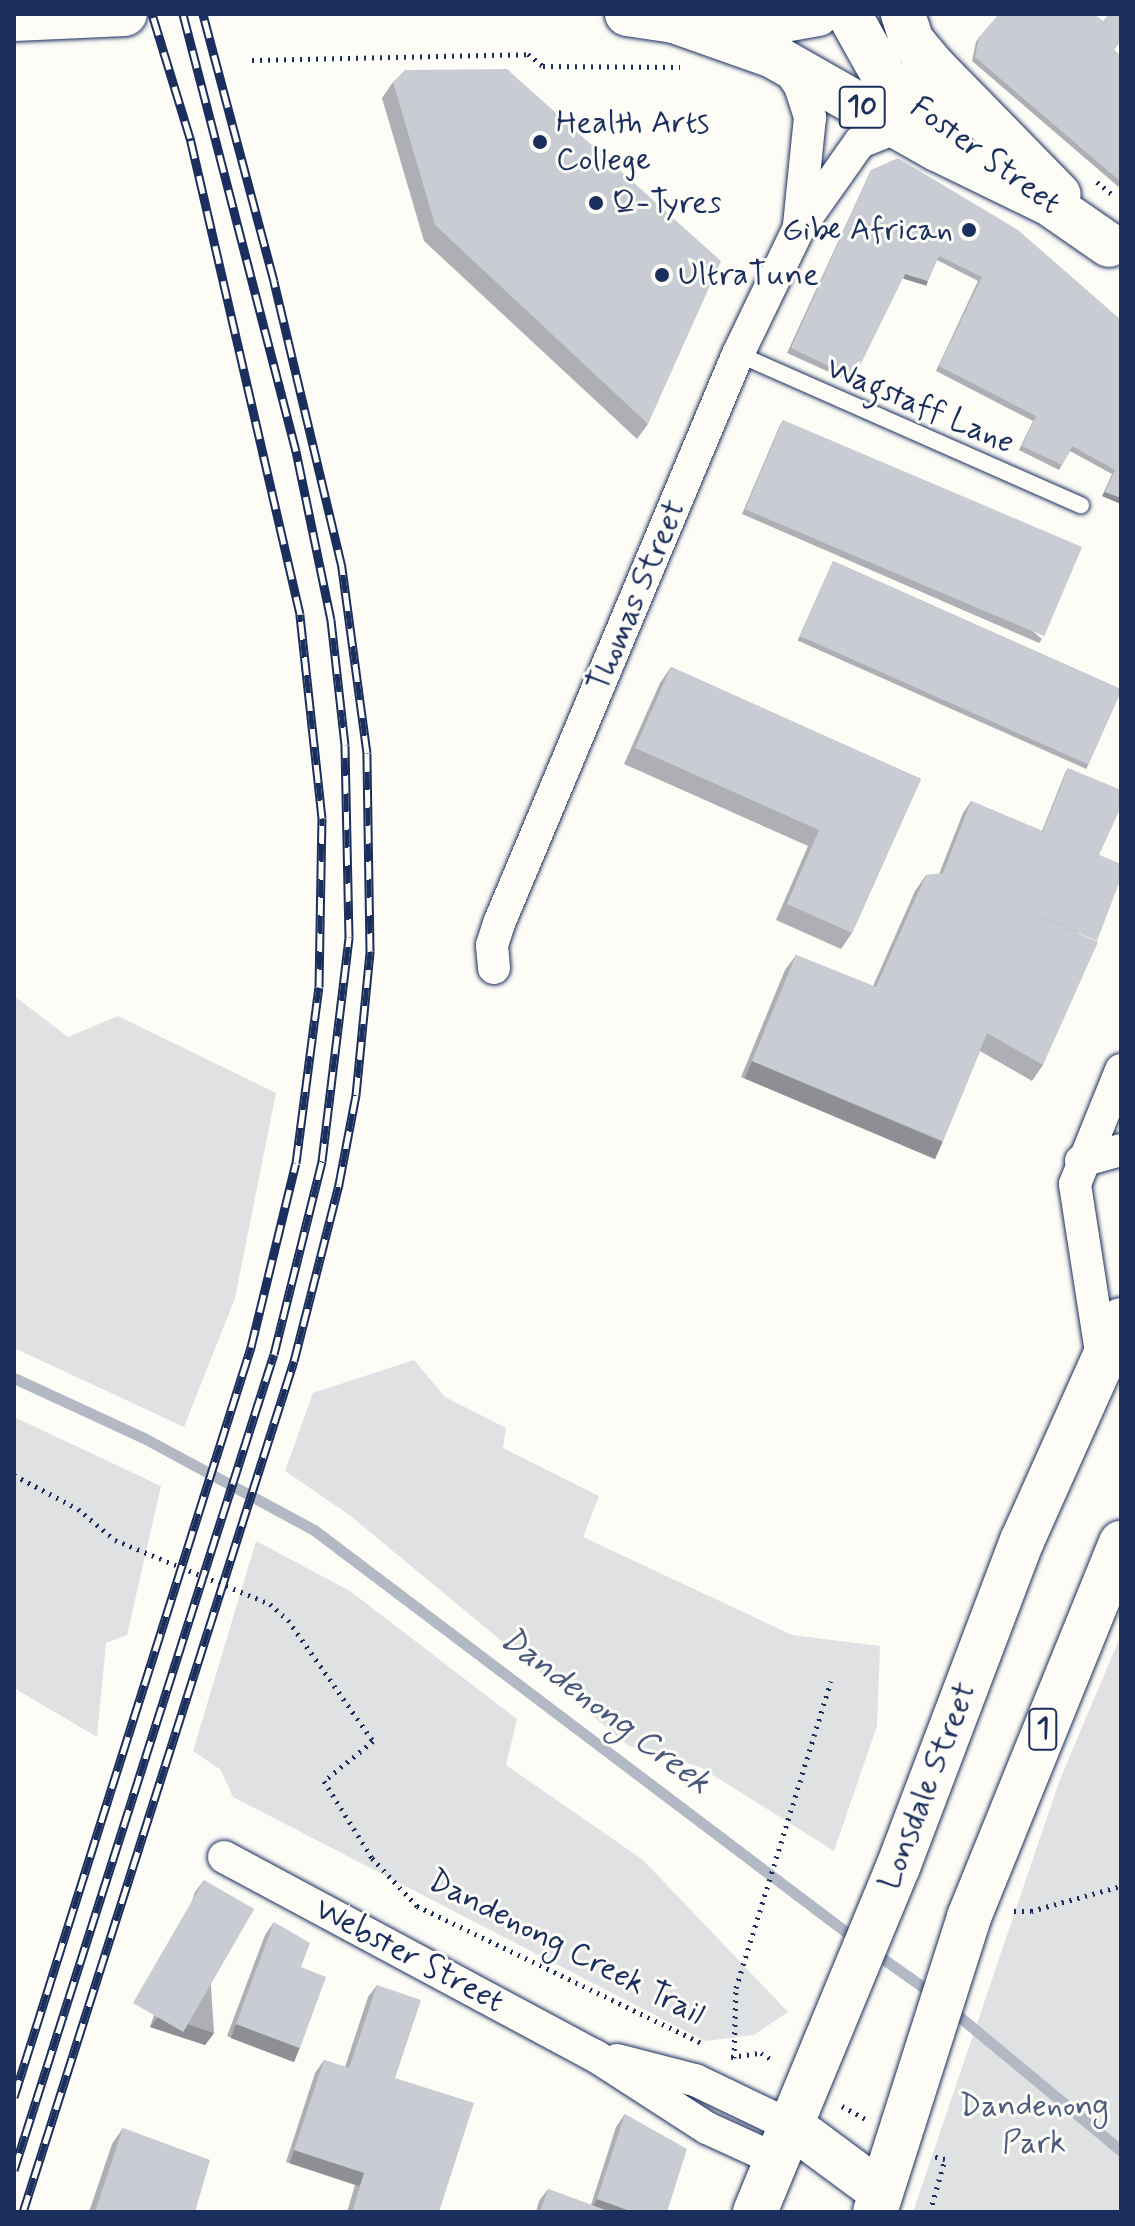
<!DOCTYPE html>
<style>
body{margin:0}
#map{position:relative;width:1135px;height:2226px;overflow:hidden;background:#fdfcf7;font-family:Mynerve,sans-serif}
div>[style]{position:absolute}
.green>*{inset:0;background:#e0e1e3}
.stream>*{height:11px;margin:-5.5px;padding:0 5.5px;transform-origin:5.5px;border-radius:5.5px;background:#b3b8c5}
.path>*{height:5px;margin-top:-2.5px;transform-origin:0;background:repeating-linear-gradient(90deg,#1b2f5e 0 2px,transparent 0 8px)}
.roads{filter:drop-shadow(0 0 2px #1b2f5e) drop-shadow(0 0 2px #1b2f5e)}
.lane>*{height:16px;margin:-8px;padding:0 8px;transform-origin:8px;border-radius:8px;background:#fdfcf7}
.street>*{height:32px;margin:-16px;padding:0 16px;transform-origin:16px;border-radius:16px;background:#fdfcf7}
.primary>*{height:44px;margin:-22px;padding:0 22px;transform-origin:22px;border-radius:22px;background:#fdfcf7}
.highway>*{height:44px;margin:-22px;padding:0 22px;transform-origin:22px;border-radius:22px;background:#fdfcf7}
.rail>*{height:9px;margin-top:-4.5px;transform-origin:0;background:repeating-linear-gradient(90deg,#fdfcf7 0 18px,#1b2f5e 0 36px);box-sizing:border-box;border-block:2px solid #1b2f5e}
.wall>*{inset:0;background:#adafb5;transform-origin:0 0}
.shaded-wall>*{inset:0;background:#8d8f94;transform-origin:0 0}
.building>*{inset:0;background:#c9ccd3;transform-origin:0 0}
.dots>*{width:22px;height:22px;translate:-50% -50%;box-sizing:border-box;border:4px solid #fdfcf7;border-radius:50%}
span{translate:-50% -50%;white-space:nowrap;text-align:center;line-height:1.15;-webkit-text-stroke:6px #fdfcf7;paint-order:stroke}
.shield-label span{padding:2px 6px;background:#fdfcf7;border:2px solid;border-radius:6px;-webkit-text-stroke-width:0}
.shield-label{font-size:30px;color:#1b2f5e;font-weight:700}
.poi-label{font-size:32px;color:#1b2f5e}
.left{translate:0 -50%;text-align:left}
.right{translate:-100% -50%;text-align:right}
.street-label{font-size:32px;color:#1b2f5e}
.park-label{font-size:32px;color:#4c5c7f}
.water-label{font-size:34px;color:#49587d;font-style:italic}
.frame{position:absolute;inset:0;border:16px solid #1b2f5e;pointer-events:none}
</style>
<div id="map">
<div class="green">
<i style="clip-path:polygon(14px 996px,68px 1037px,118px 1016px,276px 1093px,235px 1298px,184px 1427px,14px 1348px)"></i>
<i style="clip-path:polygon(414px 1360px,445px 1397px,506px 1428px,503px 1448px,599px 1496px,583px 1537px,792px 1635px,880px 1646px,877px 1726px,834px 1851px,700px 1767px,629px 1746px,348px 1514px,285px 1471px,313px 1393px)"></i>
<i style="clip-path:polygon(14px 1417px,161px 1486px,127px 1635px,106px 1643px,97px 1737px,14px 1688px)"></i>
<i style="clip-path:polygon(256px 1541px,350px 1591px,517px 1719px,506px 1765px,643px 1860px,788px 2012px,754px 2035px,705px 2041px,233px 1797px,221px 1770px,193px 1751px)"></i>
<i style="clip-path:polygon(1121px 1635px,1121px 2212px,913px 2212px,1059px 1782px)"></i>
</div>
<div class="stream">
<i style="left:14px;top:1378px;width:143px;rotate:24.8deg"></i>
<i style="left:144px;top:1438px;width:193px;rotate:28.4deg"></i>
<i style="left:314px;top:1530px;width:682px;rotate:37.07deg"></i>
<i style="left:872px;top:1951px;width:75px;rotate:35.2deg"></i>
<i style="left:949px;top:2008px;width:224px;rotate:39.7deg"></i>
</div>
<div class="path">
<i style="left:252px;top:60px;width:276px;rotate:-1.2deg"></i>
<i style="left:528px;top:54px;width:19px;rotate:39deg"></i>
<i style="left:543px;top:66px;width:137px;rotate:0.4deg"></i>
<i style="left:1097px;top:182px;width:22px;rotate:39deg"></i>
<i style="left:14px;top:1475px;width:72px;rotate:28deg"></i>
<i style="left:78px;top:1509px;width:48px;rotate:40deg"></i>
<i style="left:115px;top:1540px;width:168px;rotate:22.4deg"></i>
<i style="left:270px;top:1604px;width:24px;rotate:42deg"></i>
<i style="left:288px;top:1620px;width:148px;rotate:54.9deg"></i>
<i style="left:373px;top:1741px;width:63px;rotate:140.8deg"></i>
<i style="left:324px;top:1781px;width:91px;rotate:58.1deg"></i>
<i style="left:372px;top:1858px;width:66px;rotate:46.8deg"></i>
<i style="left:417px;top:1906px;width:318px;rotate:25.7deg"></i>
<i style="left:1014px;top:1911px;width:17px"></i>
<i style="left:1031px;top:1911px;width:93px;rotate:-15.5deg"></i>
<i style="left:731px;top:2057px;width:30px;rotate:-8deg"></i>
<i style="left:761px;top:2053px;width:15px;rotate:32deg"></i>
<i style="left:734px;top:2058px;width:70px;rotate:-88.4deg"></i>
<i style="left:736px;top:1988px;width:321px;rotate:-72.8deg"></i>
<i style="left:842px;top:2106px;width:26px;rotate:29deg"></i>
<i style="left:930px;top:2212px;width:55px;rotate:-74.2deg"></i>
<i style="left:945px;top:2159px;width:12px;rotate:-166deg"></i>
</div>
<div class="roads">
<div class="lane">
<i style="left:738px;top:354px;width:375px;rotate:23.8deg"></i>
</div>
<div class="street">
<i style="left:784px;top:63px;width:28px;rotate:55deg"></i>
<i style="left:800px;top:86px;width:33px;rotate:72deg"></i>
<i style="left:810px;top:117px;width:109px;rotate:95.8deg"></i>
<i style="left:494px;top:968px;width:23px;rotate:-95deg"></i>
<i style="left:492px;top:945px;width:25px;rotate:-72deg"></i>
<i style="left:500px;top:921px;width:615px;rotate:-67.23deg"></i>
<i style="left:738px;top:354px;width:140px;rotate:-64.2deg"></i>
<i style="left:799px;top:228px;width:105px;rotate:-54.7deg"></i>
<i style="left:860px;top:142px;width:41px;rotate:-21.5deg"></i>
<i style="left:1081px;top:1161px;width:41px;rotate:-15.4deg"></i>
<i style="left:1102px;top:1359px;width:177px;rotate:-98.8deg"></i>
<i style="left:1075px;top:1184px;width:123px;rotate:-68deg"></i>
<i style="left:224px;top:1857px;width:420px;rotate:28.2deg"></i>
<i style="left:594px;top:2055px;width:135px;rotate:32.9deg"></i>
<i style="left:707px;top:2128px;width:79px;rotate:24.6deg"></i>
<i style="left:617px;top:2060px;width:81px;rotate:14.4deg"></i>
<i style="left:695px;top:2080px;width:109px;rotate:25.6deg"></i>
</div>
<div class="primary">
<i style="left:627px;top:14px;width:48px;rotate:8.5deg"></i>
<i style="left:674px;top:21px;width:110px;rotate:-0.5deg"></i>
<i style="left:784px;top:20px;width:34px;rotate:-10deg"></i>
<i style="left:849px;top:14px;width:72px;rotate:60.9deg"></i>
<i style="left:884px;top:77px;width:82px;rotate:39.5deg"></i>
<i style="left:903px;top:14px;width:28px;rotate:72deg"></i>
<i style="left:912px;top:41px;width:35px;rotate:50deg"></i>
<i style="left:935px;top:68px;width:177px;rotate:45.7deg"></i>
<i style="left:14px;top:19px;width:111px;rotate:-2.6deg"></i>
<i style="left:674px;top:21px;width:105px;rotate:19.5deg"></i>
<i style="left:773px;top:56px;width:189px;rotate:29.6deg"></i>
<i style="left:937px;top:149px;width:121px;rotate:25.9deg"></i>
<i style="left:1021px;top:184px;width:107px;rotate:34.7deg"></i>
</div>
<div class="highway">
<i style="left:793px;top:2127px;width:109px;rotate:36.5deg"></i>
<i style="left:755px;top:2212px;width:373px;rotate:-67.5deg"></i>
<i style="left:898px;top:1867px;width:349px;rotate:-69.2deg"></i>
<i style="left:1022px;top:1541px;width:242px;rotate:-65.9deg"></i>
<i style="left:875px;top:2212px;width:310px;rotate:-72.3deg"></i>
<i style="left:969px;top:1917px;width:404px;rotate:-67.9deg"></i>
</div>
</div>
<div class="rail">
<i style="left:14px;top:2097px;width:787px;rotate:-72.46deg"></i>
<i style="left:251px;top:1347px;width:189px;rotate:-76.3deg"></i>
<i style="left:296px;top:1163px;width:177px;rotate:-82.6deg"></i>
<i style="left:319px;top:987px;width:169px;rotate:-89deg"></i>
<i style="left:322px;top:818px;width:205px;rotate:-96.2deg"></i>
<i style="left:300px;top:614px;width:489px;rotate:-103deg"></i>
<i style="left:190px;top:138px;width:130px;rotate:-107deg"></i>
<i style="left:14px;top:2170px;width:856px;rotate:-72.33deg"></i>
<i style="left:274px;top:1354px;width:199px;rotate:-76deg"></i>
<i style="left:322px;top:1161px;width:226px;rotate:-83.1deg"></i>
<i style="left:349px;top:937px;width:192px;rotate:-91.2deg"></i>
<i style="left:345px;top:745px;width:126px;rotate:-96.4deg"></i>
<i style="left:331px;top:620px;width:173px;rotate:-101.7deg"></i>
<i style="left:296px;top:451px;width:451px;rotate:-104.5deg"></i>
<i style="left:23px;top:2212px;width:893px;rotate:-72.34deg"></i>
<i style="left:294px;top:1361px;width:183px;rotate:-75.7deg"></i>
<i style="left:339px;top:1184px;width:91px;rotate:-79.2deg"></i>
<i style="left:356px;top:1095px;width:145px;rotate:-84.4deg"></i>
<i style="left:370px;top:951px;width:198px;rotate:-90.9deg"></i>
<i style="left:367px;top:753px;width:188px;rotate:-97.7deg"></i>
<i style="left:342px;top:567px;width:294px;rotate:-103.4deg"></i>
<i style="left:274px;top:281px;width:276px;rotate:-104.9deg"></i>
</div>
<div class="wall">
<i style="clip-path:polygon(979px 37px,1114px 50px,1121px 56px,1121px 189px,972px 61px,976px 42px)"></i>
<i style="clip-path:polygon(393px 82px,648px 424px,637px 439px,424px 241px,382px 98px)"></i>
<i style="clip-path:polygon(871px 170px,1121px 320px,1121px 504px,1102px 496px,1112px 474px,1070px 451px,1059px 470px,1019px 450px,1033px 421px,936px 371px,978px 281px,937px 260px,925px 285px,902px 278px,851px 382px,787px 353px)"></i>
<i style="clip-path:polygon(783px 420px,1042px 639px,1039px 643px,742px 514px,780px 425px)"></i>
<i style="left:833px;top:561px;width:316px;height:87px;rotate:24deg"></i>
<i style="clip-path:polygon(671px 667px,921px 779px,852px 933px,841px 949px,776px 920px,808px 846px,624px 764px,660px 683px)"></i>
<i style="clip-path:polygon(1068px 768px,1099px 855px,1043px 1065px,1032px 1081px,980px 1051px,943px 1141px,932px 1156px,741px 1077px,785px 970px,796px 955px,873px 986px,915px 891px,926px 875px,939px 874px,963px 813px,971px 801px,1042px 831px,1065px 773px)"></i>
<i style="clip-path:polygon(204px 1880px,214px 2033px,205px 2045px,150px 2027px,195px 1892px)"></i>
<i style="clip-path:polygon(274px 1922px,301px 1967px,300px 2048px,291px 2060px,227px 2036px,265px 1935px)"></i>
<i style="clip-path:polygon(377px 1985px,395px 2078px,439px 2212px,347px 2212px,355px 2185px,286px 2162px,315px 2073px,324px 2060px,345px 2067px,368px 1997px)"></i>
<i style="clip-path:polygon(625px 2114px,667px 2212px,536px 2212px,539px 2201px,548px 2189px,591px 2205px,616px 2127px)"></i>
<i style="clip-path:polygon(123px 2128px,195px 2212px,89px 2212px,112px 2144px)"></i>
</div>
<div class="shaded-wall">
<i style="left:905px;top:274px;width:24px;height:5px;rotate:17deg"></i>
<i style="clip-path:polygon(1105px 492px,1121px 498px,1121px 504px,1102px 496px)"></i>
<i style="left:752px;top:1061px;width:207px;height:19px;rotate:23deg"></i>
<i style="clip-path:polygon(159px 2015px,214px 2033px,205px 2045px,150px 2027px)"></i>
<i style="left:236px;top:2024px;width:68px;height:15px;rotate:21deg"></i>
<i style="left:294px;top:2150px;width:74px;height:14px;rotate:18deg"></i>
<i style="clip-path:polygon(597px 2199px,633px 2212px,589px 2212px)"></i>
</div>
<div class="building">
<i style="clip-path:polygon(999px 14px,1094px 14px,1103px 21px,1109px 14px,1121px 14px,1121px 41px,1114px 50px,1121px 56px,1121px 182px,975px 57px,979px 37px)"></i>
<i style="clip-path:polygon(507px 69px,721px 261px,648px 424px,435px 225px,393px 82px,405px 70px)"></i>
<i style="clip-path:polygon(898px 158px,1018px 230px,1121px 320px,1121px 498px,1105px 492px,1115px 470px,1072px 446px,1062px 465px,1022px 446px,1036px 416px,939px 366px,982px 277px,939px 256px,928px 281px,905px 274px,854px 378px,791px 348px,871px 170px)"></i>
<i style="left:783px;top:420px;width:325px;height:97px;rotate:23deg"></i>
<i style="left:833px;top:561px;width:316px;height:82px;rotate:24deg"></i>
<i style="clip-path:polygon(671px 667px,921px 779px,852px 933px,787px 904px,819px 830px,635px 748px)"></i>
<i style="clip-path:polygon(1068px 768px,1121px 790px,1121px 807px,1099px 855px,1043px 831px)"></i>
<i style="clip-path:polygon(971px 801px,1121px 864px,1121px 878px,1097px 941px,943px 873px)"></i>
<i style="clip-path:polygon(944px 873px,1098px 942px,1043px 1065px,987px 1033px,943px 1141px,752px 1061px,796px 955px,876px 987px,926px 875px)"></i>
<i style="left:204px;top:1880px;width:58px;height:142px;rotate:30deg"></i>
<i style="clip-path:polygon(274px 1922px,310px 1943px,301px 1967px,326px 1977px,300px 2048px,236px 2024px)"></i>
<i style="clip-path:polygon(377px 1985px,421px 2000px,395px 2078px,474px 2103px,439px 2212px,352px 2212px,364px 2173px,294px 2150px,324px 2060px,349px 2068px)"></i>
<i style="clip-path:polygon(625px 2114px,687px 2149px,667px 2212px,633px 2212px,597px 2199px)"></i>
<i style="clip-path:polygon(123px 2128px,210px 2160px,195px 2212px,95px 2212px)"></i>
<i style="clip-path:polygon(548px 2189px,611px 2212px,540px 2212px)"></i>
</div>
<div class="dots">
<i style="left:540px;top:142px;background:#1b2f5e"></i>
<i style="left:596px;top:203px;background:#1b2f5e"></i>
<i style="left:969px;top:230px;background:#1b2f5e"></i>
<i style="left:662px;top:275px;background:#1b2f5e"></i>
</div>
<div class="shield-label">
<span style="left:862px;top:107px">10</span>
<span style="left:1043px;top:1729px">1</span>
</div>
<div class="poi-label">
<span class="left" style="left:556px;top:142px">Health Arts<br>College</span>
<span class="left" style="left:612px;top:203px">Q-Tyres</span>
<span class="right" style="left:953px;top:230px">Gibe African</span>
<span class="left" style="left:678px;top:275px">UltraTune</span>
</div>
<div class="street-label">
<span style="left:985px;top:156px;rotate:36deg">Foster Street</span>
<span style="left:920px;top:406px;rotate:23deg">Wagstaff Lane</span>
<span style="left:637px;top:596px;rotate:-67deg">Thomas Street</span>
<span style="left:928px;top:1786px;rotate:-69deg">Lonsdale Street</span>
<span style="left:566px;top:1948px;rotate:27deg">Dandenong Creek Trail</span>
<span style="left:409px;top:1956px;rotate:28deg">Webster Street</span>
</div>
<div class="park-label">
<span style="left:1034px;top:2125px">Dandenong<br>Park</span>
</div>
<div class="water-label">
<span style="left:605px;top:1711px;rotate:37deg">Dandenong Creek</span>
</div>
<div class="frame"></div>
</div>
